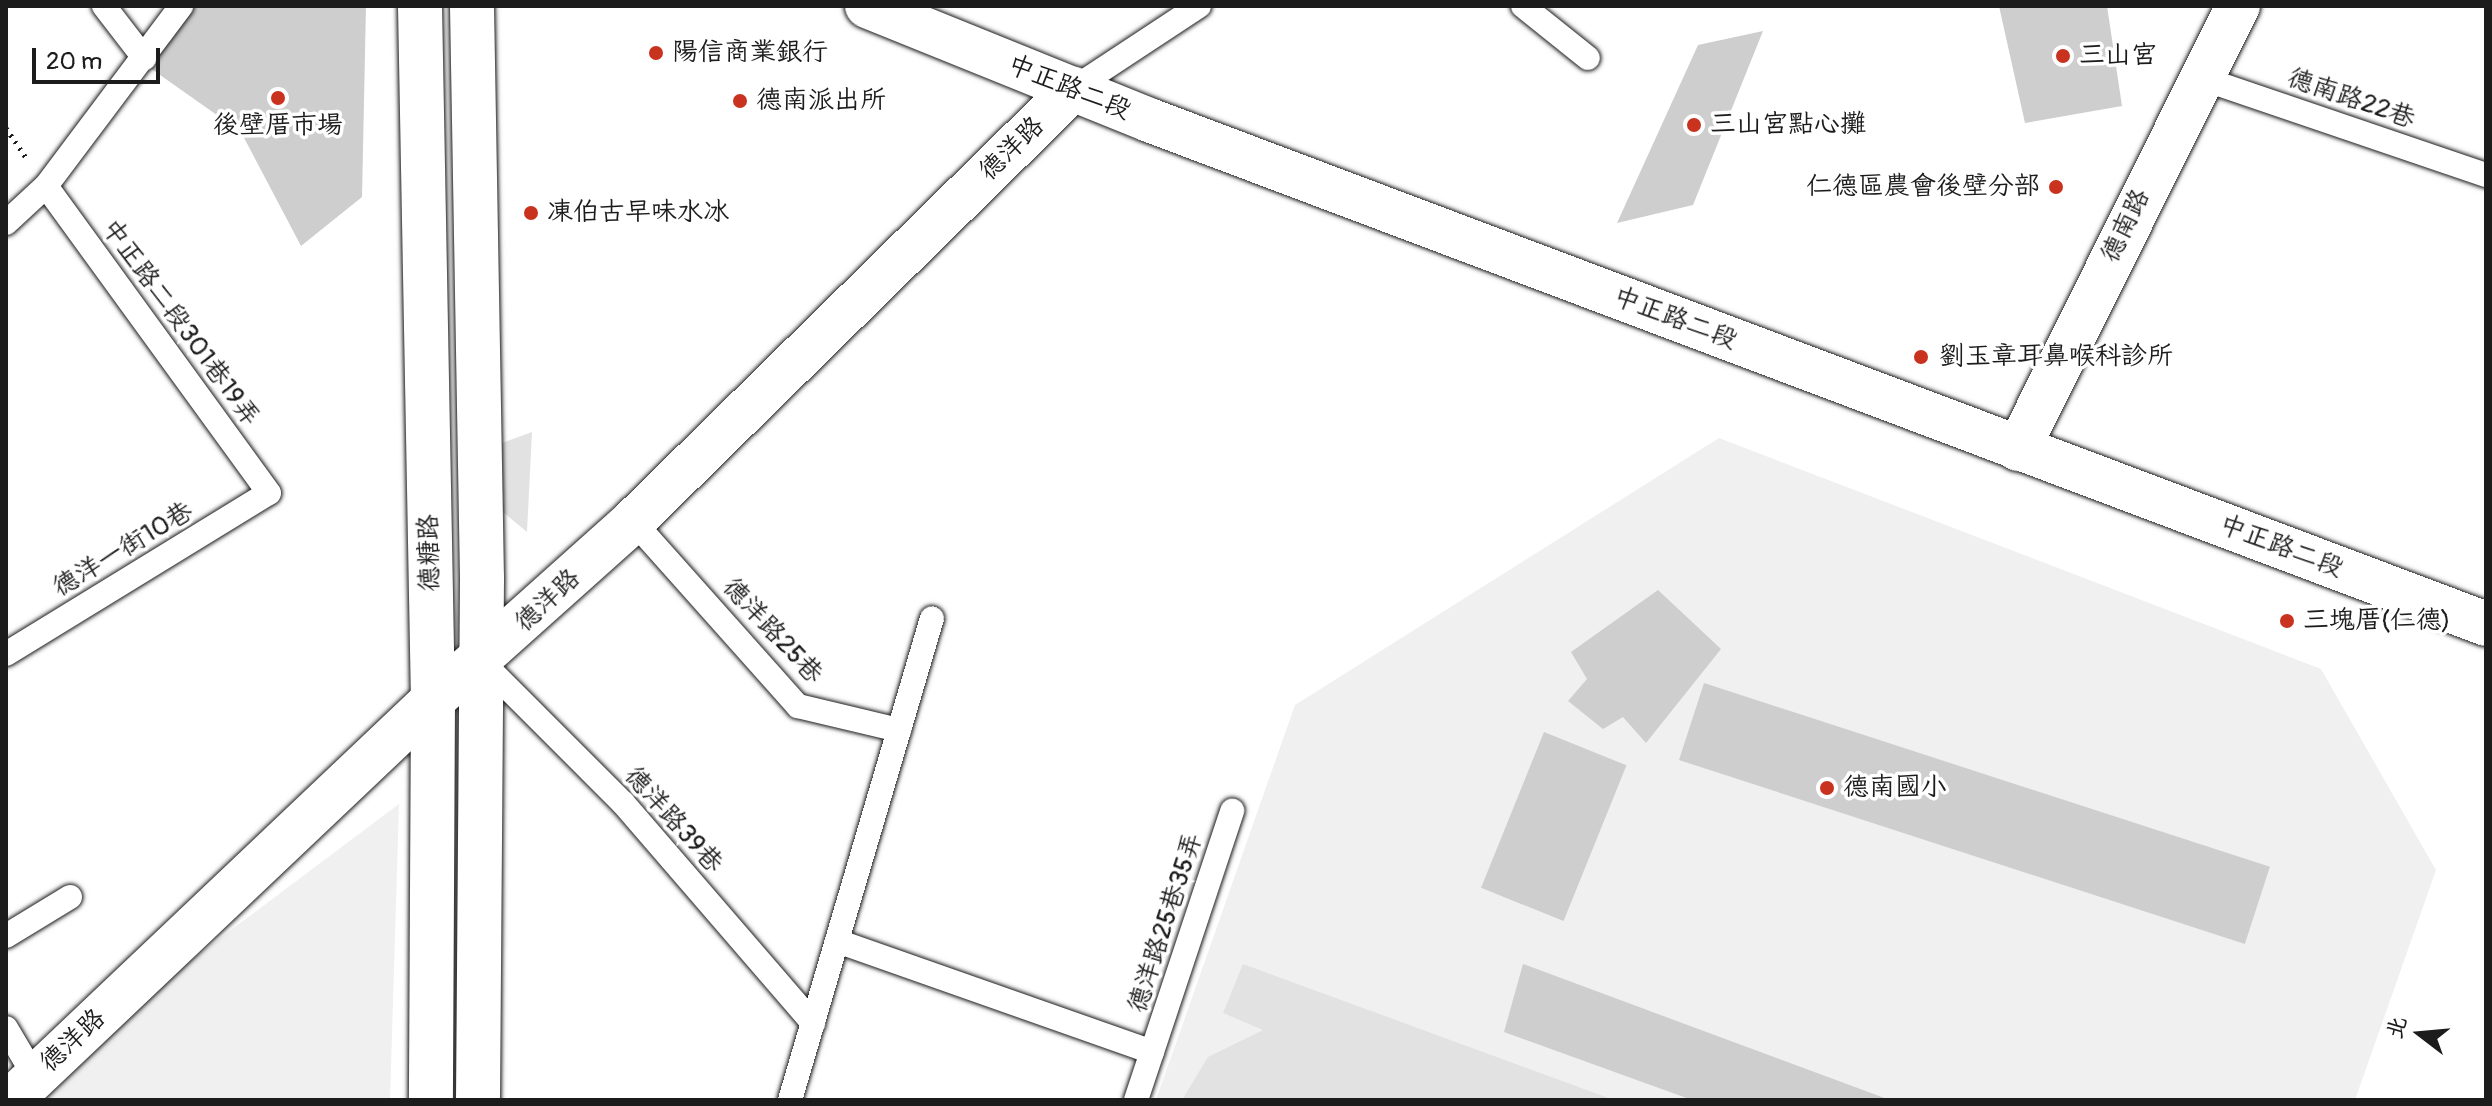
<!DOCTYPE html>
<meta charset="utf-8">
<style>
body{margin:0}
#map{position:relative;width:2492px;height:1106px;overflow:hidden;background:#fff;font-family:Pangolin,"LXGW WenKai TC",sans-serif}
div>[style]{position:absolute}
.built>*{inset:0;background:#f0f0f0}
.green>*{inset:0;background:#e2e2e2}
.building>*{inset:0;background:#cecece;transform-origin:0 0}
.path>*{height:5px;margin-top:-2.5px;transform-origin:0;background:repeating-linear-gradient(90deg,#1c1c1c 0 2px,transparent 0 8px)}
.roads{filter:drop-shadow(0 0 2px #1c1c1c) drop-shadow(0 0 2px #1c1c1c)}
.lane>*{height:24px;margin:-12px;padding:0 12px;transform-origin:12px;border-radius:12px;background:#fff}
.street>*{height:44px;margin:-22px;padding:0 22px;transform-origin:22px;border-radius:22px;background:#fff}
.secondary>*{height:44px;margin:-22px;padding:0 22px;transform-origin:22px;border-radius:22px;background:#fff}
.dots>*{width:22px;height:22px;translate:-50% -50%;box-sizing:border-box;border:4px solid #fff;border-radius:50%}
span{translate:-50% -50%;white-space:nowrap;text-align:center;line-height:1.15;-webkit-text-stroke:7px #fff;paint-order:stroke}
.poi-label{font-size:26px;color:#1c1c1c}
.left{translate:0 -50%;text-align:left}
.right{translate:-100% -50%;text-align:right}
.street-label{font-size:26px;color:#1c1c1c}
.frame{position:absolute;inset:0;border:8px solid #1c1c1c;pointer-events:none}
.north{position:absolute;left:2380px;top:994px;width:80px;height:80px;-webkit-text-stroke:6px #fff;paint-order:stroke;rotate:286deg;font-size:22px;font-weight:700;line-height:32px;text-align:center;color:#1c1c1c}
.north::after{content:'';display:block;margin:auto;width:28px;height:36px;background:#1c1c1c;clip-path:polygon(50% 0,100% 100%,50% 72%,0 100%)}
.scale{position:absolute;left:32px;top:48px;width:128px;height:36px;box-sizing:border-box;border:4px solid #1c1c1c;border-top:0;padding-left:10px;font-size:24px;line-height:28px;white-space:nowrap;color:#1c1c1c;-webkit-text-stroke:6px #fff;paint-order:stroke}
</style>
<div id="map">
<div class="built">
<i style="clip-path:polygon(1719px 438px,2321px 669px,2436px 870px,2355px 1100px,1156px 1100px,1295px 705px)"></i>
<i style="clip-path:polygon(399px 804px,390px 1100px,27px 1100px,35px 1077px)"></i>
</div>
<div class="green">
<i style="clip-path:polygon(532px 432px,527px 532px,503px 512px,502px 443px)"></i>
<i style="clip-path:polygon(1243px 964px,1614px 1100px,1182px 1100px,1208px 1057px,1263px 1030px,1223px 1013px)"></i>
</div>
<div class="building">
<i style="clip-path:polygon(190px 6px,366px 6px,362px 197px,301px 246px,241px 132px,143px 63px)"></i>
<i style="clip-path:polygon(1999px 6px,2107px 6px,2122px 106px,2025px 123px)"></i>
<i style="clip-path:polygon(1763px 31px,1693px 205px,1617px 223px,1698px 45px)"></i>
<i style="clip-path:polygon(1658px 590px,1721px 649px,1646px 743px,1623px 717px,1603px 729px,1568px 701px,1587px 679px,1571px 652px)"></i>
<i style="left:1704px;top:683px;width:595px;height:81px;rotate:18deg"></i>
<i style="left:1544px;top:732px;width:89px;height:168px;rotate:22deg"></i>
<i style="clip-path:polygon(1523px 964px,1890px 1100px,1692px 1100px,1504px 1032px)"></i>
</div>
<div class="path">
<i style="left:6px;top:128px;width:37px;rotate:56deg"></i>
</div>
<div class="roads">
<div class="lane">
<i style="left:104px;top:6px;width:66px;rotate:52.4deg"></i>
<i style="left:1523px;top:6px;width:83px;rotate:38.7deg"></i>
<i style="left:2198px;top:77px;width:304px;rotate:18.8deg"></i>
<i style="left:1073px;top:89px;width:151px;rotate:-33.4deg"></i>
<i style="left:6px;top:223px;width:54px;rotate:-42.8deg"></i>
<i style="left:46px;top:186px;width:225px;rotate:-53.1deg"></i>
<i style="left:633px;top:521px;width:248px;rotate:48.3deg"></i>
<i style="left:798px;top:706px;width:104px;rotate:13.4deg"></i>
<i style="left:6px;top:654px;width:308px;rotate:-31.5deg"></i>
<i style="left:269px;top:493px;width:379px;rotate:-126deg"></i>
<i style="left:482px;top:662px;width:199px;rotate:45deg"></i>
<i style="left:623px;top:803px;width:291px;rotate:49.2deg"></i>
<i style="left:6px;top:936px;width:75px;rotate:-31.4deg"></i>
<i style="left:837px;top:941px;width:334px;rotate:19.4deg"></i>
<i style="left:6px;top:1028px;width:57px;rotate:59.4deg"></i>
<i style="left:790px;top:1100px;width:502px;rotate:-73.58deg"></i>
<i style="left:1136px;top:1100px;width:305px;rotate:-71.6deg"></i>
</div>
<div class="street">
<i style="left:2018px;top:449px;width:495px;rotate:-63.6deg"></i>
<i style="left:11px;top:1100px;width:581px;rotate:-43.47deg"></i>
<i style="left:433px;top:700px;width:268px;rotate:-41.8deg"></i>
<i style="left:633px;top:521px;width:617px;rotate:-44.47deg"></i>
</div>
<div class="secondary">
<i style="left:420px;top:6px;width:694px;rotate:88.93deg"></i>
<i style="left:433px;top:700px;width:400px;rotate:90.3deg"></i>
<i style="left:472px;top:6px;width:573px;rotate:89deg"></i>
<i style="left:482px;top:579px;width:521px;rotate:90.44deg"></i>
<i style="left:867px;top:6px;width:304px;rotate:22deg"></i>
<i style="left:1149px;top:120px;width:1429px;rotate:20.65deg"></i>
</div>
</div>
<div class="dots">
<i style="left:656px;top:53px;background:#c8321e"></i>
<i style="left:2063px;top:56px;background:#c8321e"></i>
<i style="left:278px;top:98px;background:#c8321e"></i>
<i style="left:740px;top:101px;background:#c8321e"></i>
<i style="left:1694px;top:125px;background:#c8321e"></i>
<i style="left:2056px;top:187px;background:#c8321e"></i>
<i style="left:531px;top:213px;background:#c8321e"></i>
<i style="left:1921px;top:357px;background:#c8321e"></i>
<i style="left:2287px;top:621px;background:#c8321e"></i>
<i style="left:1827px;top:788px;background:#c8321e"></i>
</div>
<div class="poi-label">
<span class="left" style="left:672px;top:53px">陽信商業銀行</span>
<span class="left" style="left:2079px;top:56px">三山宮</span>
<span class="left" style="left:756px;top:101px">德南派出所</span>
<span class="left" style="left:1710px;top:125px">三山宮點心攤</span>
<span style="left:278px;top:126px">後壁厝市場</span>
<span class="right" style="left:2040px;top:187px">仁德區農會後壁分部</span>
<span class="left" style="left:547px;top:213px">凍伯古早味水冰</span>
<span class="left" style="left:1939px;top:357px">劉玉章耳鼻喉科診所</span>
<span class="left" style="left:2303px;top:621px">三塊厝(仁德)</span>
<span class="left" style="left:1843px;top:788px">德南國小</span>
</div>
<div class="street-label">
<span style="left:1069px;top:88px;rotate:22deg">中正路二段</span>
<span style="left:2351px;top:99px;rotate:19deg">德南路22巷</span>
<span style="left:1012px;top:149px;rotate:-44deg">德洋路</span>
<span style="left:2126px;top:226px;rotate:-64deg">德南路</span>
<span style="left:1675px;top:319px;rotate:21deg">中正路二段</span>
<span style="left:180px;top:323px;rotate:54deg">中正路二段301巷19弄</span>
<span style="left:2281px;top:547px;rotate:21deg">中正路二段</span>
<span style="left:123px;top:550px;rotate:-31deg">德洋一街10巷</span>
<span style="left:430px;top:553px;rotate:-91deg">德糖路</span>
<span style="left:548px;top:601px;rotate:-43deg">德洋路</span>
<span style="left:772px;top:631px;rotate:47deg">德洋路25巷</span>
<span style="left:673px;top:820px;rotate:48deg">德洋路39巷</span>
<span style="left:1166px;top:923px;rotate:-72deg">德洋路25巷35弄</span>
<span style="left:73px;top:1041px;rotate:-43deg">德洋路</span>
</div>
<div class="frame"></div>
<div class="north">北</div>
<div class="scale">20 m</div>
</div>
